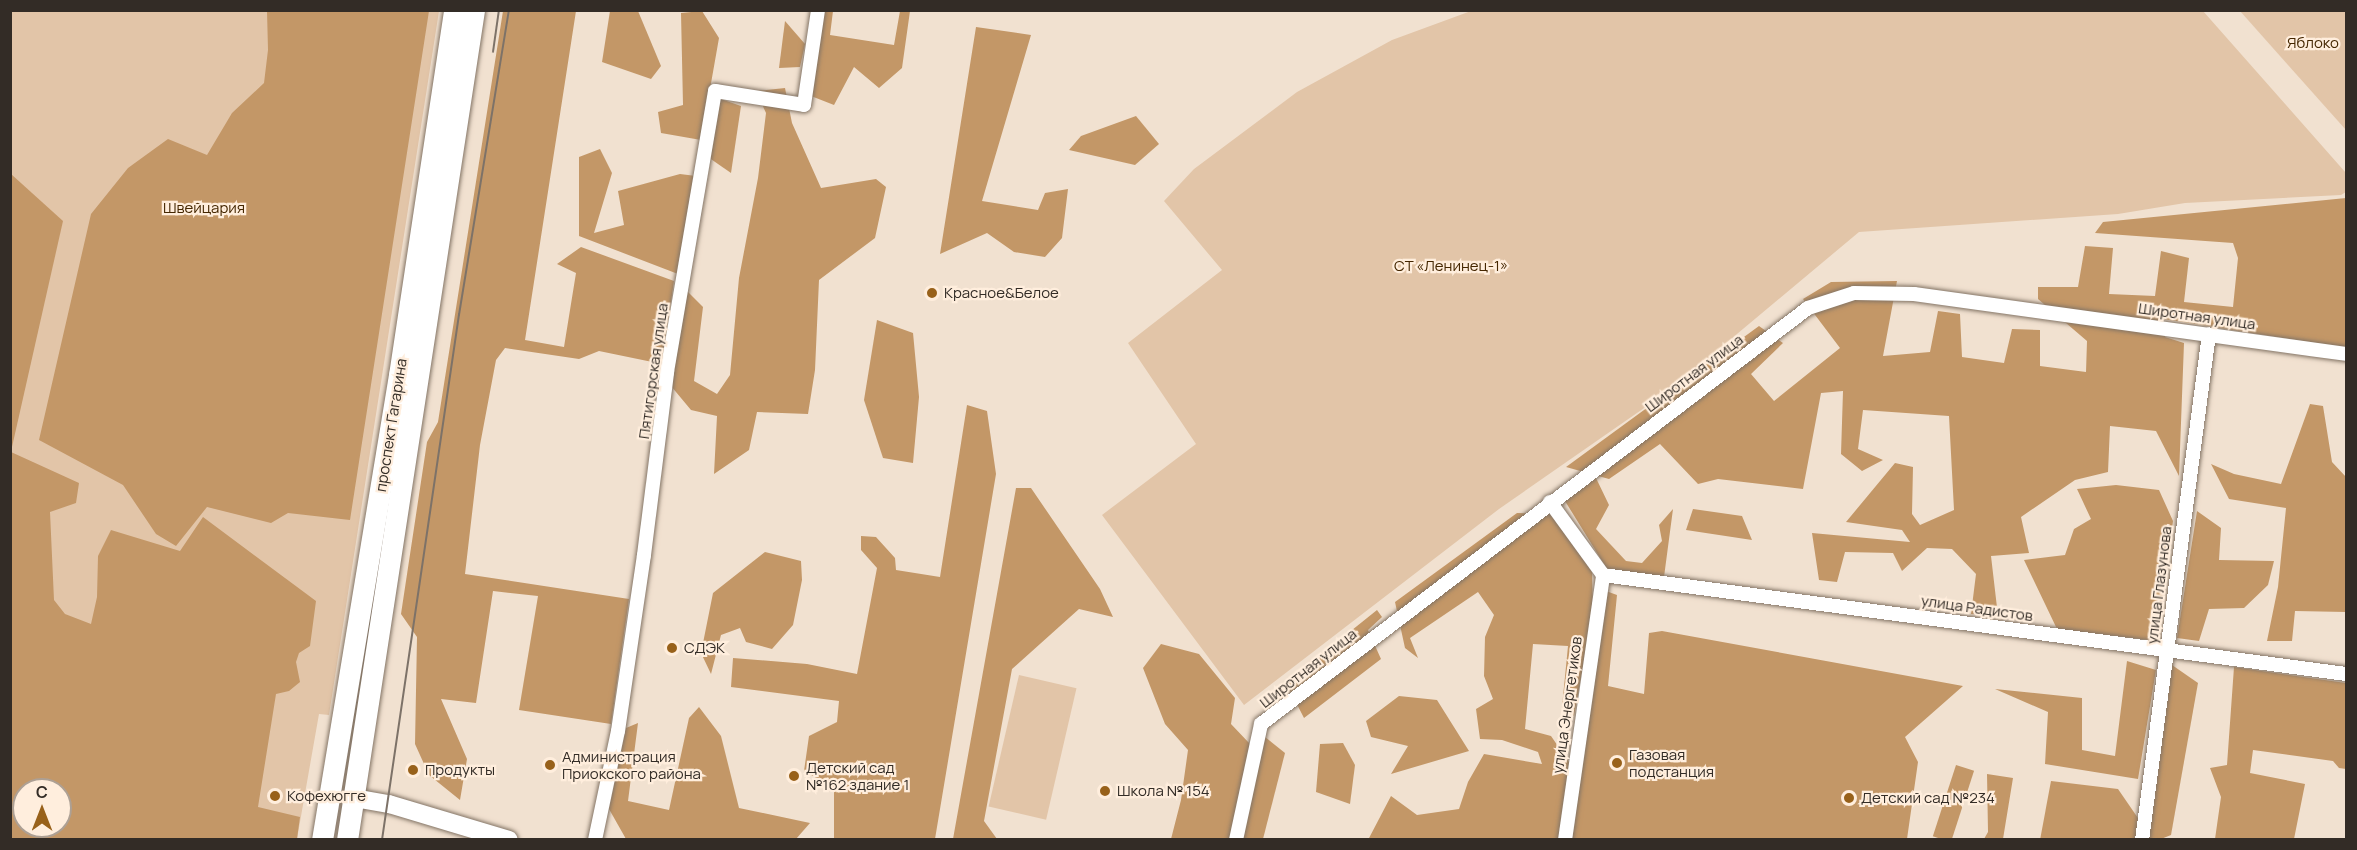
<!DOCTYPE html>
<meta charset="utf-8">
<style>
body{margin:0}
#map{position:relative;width:2357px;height:850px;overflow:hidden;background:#f1e1d0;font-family:Manrope,sans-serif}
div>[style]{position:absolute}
.green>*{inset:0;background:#e2c5a8;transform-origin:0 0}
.forest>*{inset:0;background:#c39767;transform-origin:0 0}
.roads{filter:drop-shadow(0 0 2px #837465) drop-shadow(0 0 2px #837465)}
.street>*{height:14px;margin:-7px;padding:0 7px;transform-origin:7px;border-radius:7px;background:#fff}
.secondary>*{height:18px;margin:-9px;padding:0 9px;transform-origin:9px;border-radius:9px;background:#fff}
.primary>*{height:21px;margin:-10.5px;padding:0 10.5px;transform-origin:10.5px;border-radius:10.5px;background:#fff}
.tram>*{height:1.5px;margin:-0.75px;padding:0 0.75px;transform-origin:0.75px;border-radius:0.75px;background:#7d7268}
.dots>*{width:16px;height:16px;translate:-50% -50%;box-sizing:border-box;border:3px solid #fed;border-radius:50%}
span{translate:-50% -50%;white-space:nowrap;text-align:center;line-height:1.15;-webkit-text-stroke:4.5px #fed;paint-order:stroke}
.park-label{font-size:15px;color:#442600}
.poi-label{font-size:15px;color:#332c26}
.left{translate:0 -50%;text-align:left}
.street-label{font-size:15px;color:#332c26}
.frame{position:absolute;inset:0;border:12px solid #332c26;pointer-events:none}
.north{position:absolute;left:12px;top:778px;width:60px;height:60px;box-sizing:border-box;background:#fed;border:2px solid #ada094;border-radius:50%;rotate:0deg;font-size:16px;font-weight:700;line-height:24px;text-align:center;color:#332c26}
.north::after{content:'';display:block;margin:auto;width:21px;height:27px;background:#98611a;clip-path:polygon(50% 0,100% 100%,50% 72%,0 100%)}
</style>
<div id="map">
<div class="green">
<i style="clip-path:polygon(evenodd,10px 11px,439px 11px,329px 715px,319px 714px,297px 839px,11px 839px,10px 11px,24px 790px,60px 790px,60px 826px,24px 826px,24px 790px)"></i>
<i style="clip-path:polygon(1471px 11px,2203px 11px,2346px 173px,2346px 192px,2341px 195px,2185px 203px,2118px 214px,1859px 232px,1670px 390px,1499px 509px,1244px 705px,1102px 515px,1196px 444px,1128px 343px,1222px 270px,1164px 201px,1194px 169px,1297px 92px,1392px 40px)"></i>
<i style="clip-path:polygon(2240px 11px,2346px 11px,2346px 130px)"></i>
<i style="left:1019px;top:675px;width:59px;height:135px;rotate:13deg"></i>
</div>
<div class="forest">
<i style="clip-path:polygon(267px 11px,429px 11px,350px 520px,288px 513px,271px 523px,207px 507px,176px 546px,156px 534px,123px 485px,39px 440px,91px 214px,128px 168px,168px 139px,207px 155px,232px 113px,264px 83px,268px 50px)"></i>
<i style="clip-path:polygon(503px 11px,576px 11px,525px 340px,564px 347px,576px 273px,557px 264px,581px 247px,674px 281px,662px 364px,599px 351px,579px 359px,505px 348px,496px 360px,480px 445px,465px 574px,629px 599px,611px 724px,519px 710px,538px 596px,493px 591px,476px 703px,441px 699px,467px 759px,460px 800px,429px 775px,415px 744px,417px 637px,401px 614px,427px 442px,438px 422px)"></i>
<i style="clip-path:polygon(610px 11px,638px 11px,661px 66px,651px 79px,602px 62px)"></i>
<i style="clip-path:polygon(702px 11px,719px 38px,701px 140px,661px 133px,658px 112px,683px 105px,681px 13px)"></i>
<i style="clip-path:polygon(822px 11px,833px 11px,830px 35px,894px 45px,900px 11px,910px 11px,902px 68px,879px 88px,854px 67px,834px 105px,811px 96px)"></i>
<i style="clip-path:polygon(785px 21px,805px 44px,800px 67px,779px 68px)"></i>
<i style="clip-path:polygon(976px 27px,1031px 35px,982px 201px,1038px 210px,1045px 193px,1068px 189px,1062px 238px,1045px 257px,1014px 252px,987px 233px,940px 254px)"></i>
<i style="clip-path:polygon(785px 88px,792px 123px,821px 188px,876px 179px,886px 187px,875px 238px,819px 280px,815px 370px,808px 414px,757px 412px,749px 450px,714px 474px,717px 416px,691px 410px,671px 386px,687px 291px,703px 307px,694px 381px,717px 394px,730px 375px,739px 278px,758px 178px,766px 113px,756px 91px)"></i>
<i style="clip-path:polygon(718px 98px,741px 106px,731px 173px,705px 155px)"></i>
<i style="clip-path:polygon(1136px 116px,1159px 144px,1135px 165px,1069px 150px,1081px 136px)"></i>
<i style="clip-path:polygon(600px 149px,612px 173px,594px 233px,624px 225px,618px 191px,680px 174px,696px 176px,678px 274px,579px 236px,579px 157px)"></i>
<i style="clip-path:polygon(11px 174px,63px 221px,12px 447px,10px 446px)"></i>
<i style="clip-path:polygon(2346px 198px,2346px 348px,2163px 319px,2165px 337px,2184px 343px,2179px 476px,2156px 431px,2110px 426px,2108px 472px,2075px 480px,2021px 517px,2029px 553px,1991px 556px,1998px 616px,1971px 614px,1976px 574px,1952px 549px,1927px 548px,1902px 571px,1893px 553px,1845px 552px,1837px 582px,1819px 580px,1812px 533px,1910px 542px,1902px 530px,1846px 522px,1895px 463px,1913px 467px,1912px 514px,1920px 525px,1954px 510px,1949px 416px,1863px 410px,1858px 449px,1883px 460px,1862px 471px,1841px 454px,1843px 391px,1821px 393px,1803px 489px,1718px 479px,1698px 484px,1660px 444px,1609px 479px,1566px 467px,1759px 326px,1783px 343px,1751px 374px,1774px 401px,1840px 348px,1803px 299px,1831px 282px,1897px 281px,1883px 356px,1930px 352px,1938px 311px,1960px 314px,1962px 357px,2004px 363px,2012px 329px,2040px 330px,2040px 366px,2086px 372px,2087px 341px,2038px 299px,2038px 287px,2078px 287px,2085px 246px,2113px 248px,2109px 294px,2155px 296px,2161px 251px,2189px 258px,2184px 302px,2233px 307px,2238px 258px,2233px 243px,2095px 233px,2103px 222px)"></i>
<i style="clip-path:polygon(877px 320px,913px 333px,919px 397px,913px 463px,883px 458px,864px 400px)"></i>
<i style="clip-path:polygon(2310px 404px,2323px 406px,2332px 462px,2346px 477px,2346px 612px,2295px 611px,2292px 641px,2267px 641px,2278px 587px,2286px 508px,2229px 499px,2211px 464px,2234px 474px,2281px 484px)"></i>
<i style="clip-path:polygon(967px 405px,987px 411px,996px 474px,935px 839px,834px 839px,834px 788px,804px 771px,809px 736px,837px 722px,839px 701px,731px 687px,733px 658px,807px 664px,857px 674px,877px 568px,861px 550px,861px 536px,876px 537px,895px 558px,896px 570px,940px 577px)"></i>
<i style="clip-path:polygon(evenodd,11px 452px,79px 483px,76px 503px,50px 512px,54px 600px,65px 614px,91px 624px,97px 597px,98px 556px,111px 530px,180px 551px,203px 517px,316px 601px,310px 646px,299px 653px,296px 662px,300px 682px,289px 691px,276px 694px,258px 807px,300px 817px,297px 839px,11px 839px,11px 452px,24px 790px,60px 790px,60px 826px,24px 826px,24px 790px)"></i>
<i style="clip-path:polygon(1596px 478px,1609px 505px,1596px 529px,1626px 561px,1642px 563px,1662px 541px,1659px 525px,1673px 509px,1664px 577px,1607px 569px,1565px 501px)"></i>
<i style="clip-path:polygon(2116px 485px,2159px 490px,2173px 521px,2156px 641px,2057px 629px,2024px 560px,2065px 555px,2074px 529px,2091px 519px,2077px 489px)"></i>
<i style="clip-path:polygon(1016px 488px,1031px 488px,1100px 589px,1113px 617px,1079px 609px,1012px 669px,984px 821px,997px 839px,953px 839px)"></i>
<i style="clip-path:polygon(1693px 509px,1742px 516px,1752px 540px,1686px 530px)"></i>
<i style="clip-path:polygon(2197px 511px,2221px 528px,2219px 560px,2274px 561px,2268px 585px,2244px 608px,2209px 609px,2199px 641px,2177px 638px)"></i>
<i style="clip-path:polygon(1517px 513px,1551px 514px,1592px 572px,1593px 612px,1574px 716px,1562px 707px,1568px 646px,1533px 644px,1525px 729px,1551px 736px,1571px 765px,1559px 839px,1368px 840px,1391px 796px,1417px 815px,1459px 809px,1468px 782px,1484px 754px,1542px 764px,1538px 752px,1502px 740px,1480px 739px,1476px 709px,1493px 699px,1484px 676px,1485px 637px,1494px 615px,1478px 592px,1410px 638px,1418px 658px,1405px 648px,1395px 602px)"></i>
<i style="clip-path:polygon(765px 552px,801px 561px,802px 580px,793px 625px,772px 649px,746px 642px,740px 628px,721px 635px,711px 674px,701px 653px,713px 593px)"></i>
<i style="clip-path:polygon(1606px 591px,1617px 595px,1608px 686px,1644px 694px,1649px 633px,1662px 631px,1963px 686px,1905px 737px,1918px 762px,1907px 839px,1572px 840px)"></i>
<i style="clip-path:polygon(1377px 610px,1382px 617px,1368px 630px,1381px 659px,1304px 718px,1286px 683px)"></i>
<i style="clip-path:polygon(1161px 644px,1199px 654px,1235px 698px,1231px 724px,1250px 744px,1230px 839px,1171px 839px,1181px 800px,1188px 750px,1165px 724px,1143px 668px)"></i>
<i style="clip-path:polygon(2127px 661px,2156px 670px,2138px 779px,2045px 764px,2048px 712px,1995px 689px,2082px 698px,2082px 750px,2115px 756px)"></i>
<i style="clip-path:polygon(2172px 665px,2198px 683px,2171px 835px,2161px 839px,2149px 839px)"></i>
<i style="clip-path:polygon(2234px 667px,2346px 683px,2346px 769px,2339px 768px,2333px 761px,2253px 750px,2250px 773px,2305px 784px,2294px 839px,2215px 839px,2221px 797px,2210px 768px,2227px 765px)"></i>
<i style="clip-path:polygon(1399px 696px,1437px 700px,1469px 751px,1391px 774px,1408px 746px,1371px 737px,1366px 721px)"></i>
<i style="clip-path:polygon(699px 707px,721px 736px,739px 808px,810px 823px,796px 839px,626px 839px,609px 809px,626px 728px,638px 723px,628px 801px,669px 810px,689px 718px)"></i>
<i style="clip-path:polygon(1265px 737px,1285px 753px,1263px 839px,1242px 840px)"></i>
<i style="clip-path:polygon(1343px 743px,1355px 765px,1350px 804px,1316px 792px,1320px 744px)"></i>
<i style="left:1956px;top:765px;width:19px;height:75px;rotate:18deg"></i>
<i style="clip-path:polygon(1987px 774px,2013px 778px,2003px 839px,1984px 839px,1988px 832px)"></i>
<i style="clip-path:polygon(2051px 781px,2118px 789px,2140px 821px,2137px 839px,2040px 840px)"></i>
</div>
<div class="roads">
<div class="street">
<i style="left:1550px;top:502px;width:90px;rotate:54deg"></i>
<i style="left:1603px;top:575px;width:750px;rotate:7.59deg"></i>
<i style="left:595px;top:840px;width:111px;rotate:-78.1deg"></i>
<i style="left:618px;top:731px;width:178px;rotate:-81.6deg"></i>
<i style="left:644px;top:555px;width:184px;rotate:-82.8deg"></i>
<i style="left:667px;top:372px;width:285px;rotate:-80.3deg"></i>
<i style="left:715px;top:91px;width:90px;rotate:8.9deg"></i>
<i style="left:804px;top:105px;width:96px;rotate:-81.6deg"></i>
<i style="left:1236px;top:840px;width:119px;rotate:-77.8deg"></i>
<i style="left:1261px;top:724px;width:687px;rotate:-37.25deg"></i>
<i style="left:1808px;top:308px;width:48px;rotate:-18.1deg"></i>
<i style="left:1854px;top:293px;width:60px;rotate:1deg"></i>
<i style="left:1914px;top:294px;width:436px;rotate:7.9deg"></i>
<i style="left:1565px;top:840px;width:268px;rotate:-81.8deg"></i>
<i style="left:2142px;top:840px;width:510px;rotate:-82.46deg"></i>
</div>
<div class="secondary">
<i style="left:354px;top:798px;width:36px;rotate:10deg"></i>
<i style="left:389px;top:804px;width:125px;rotate:16.7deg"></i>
</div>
<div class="primary">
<i style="left:322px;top:840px;width:471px;rotate:-80.6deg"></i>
<i style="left:399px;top:375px;width:369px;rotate:-81.4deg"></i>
<i style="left:347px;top:840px;width:840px;rotate:-81.3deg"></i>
</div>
</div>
<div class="tram">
<i style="left:493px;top:52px;width:42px;rotate:-81.9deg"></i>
<i style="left:382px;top:840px;width:531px;rotate:-81.66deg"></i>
<i style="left:459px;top:315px;width:309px;rotate:-80.7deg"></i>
</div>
<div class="dots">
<i style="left:932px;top:293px;background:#98611a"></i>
<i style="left:672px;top:648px;background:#98611a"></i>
<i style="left:1617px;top:763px;background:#98611a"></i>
<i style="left:550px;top:765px;background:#98611a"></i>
<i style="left:413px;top:770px;background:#98611a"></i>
<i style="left:794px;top:776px;background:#98611a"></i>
<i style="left:1105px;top:791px;background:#98611a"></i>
<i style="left:275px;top:796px;background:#98611a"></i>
<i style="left:1849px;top:798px;background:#98611a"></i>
</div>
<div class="park-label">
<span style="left:2313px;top:43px">Яблоко</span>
<span style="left:204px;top:208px">Швейцария</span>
<span style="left:1451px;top:266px">СТ «Ленинец-1»</span>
</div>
<div class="poi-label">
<span class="left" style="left:944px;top:293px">Красное&amp;Белое</span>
<span class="left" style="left:684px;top:648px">СДЭК</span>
<span class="left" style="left:1629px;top:763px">Газовая<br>подстанция</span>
<span class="left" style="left:562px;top:765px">Администрация<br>Приокского района</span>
<span class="left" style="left:806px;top:776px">Детский сад<br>№162 здание 1</span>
<span class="left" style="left:425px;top:770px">Продукты</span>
<span class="left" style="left:1117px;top:791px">Школа № 154</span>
<span class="left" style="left:287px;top:796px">Кофехюгге</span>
<span class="left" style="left:1861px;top:798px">Детский сад №234</span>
</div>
<div class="street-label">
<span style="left:2197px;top:316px;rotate:8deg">Широтная улица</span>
<span style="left:653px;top:371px;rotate:-82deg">Пятигорская улица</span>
<span style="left:1694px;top:373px;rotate:-37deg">Широтная улица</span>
<span style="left:391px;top:425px;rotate:-81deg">проспект Гагарина</span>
<span style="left:2159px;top:585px;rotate:-83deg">улица Глазунова</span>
<span style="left:1977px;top:608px;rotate:8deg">улица Радистов</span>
<span style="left:1308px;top:668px;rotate:-38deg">Широтная улица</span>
<span style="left:1567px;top:705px;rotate:-82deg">улица Энергетиков</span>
</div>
<div class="frame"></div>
<div class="north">С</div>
</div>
